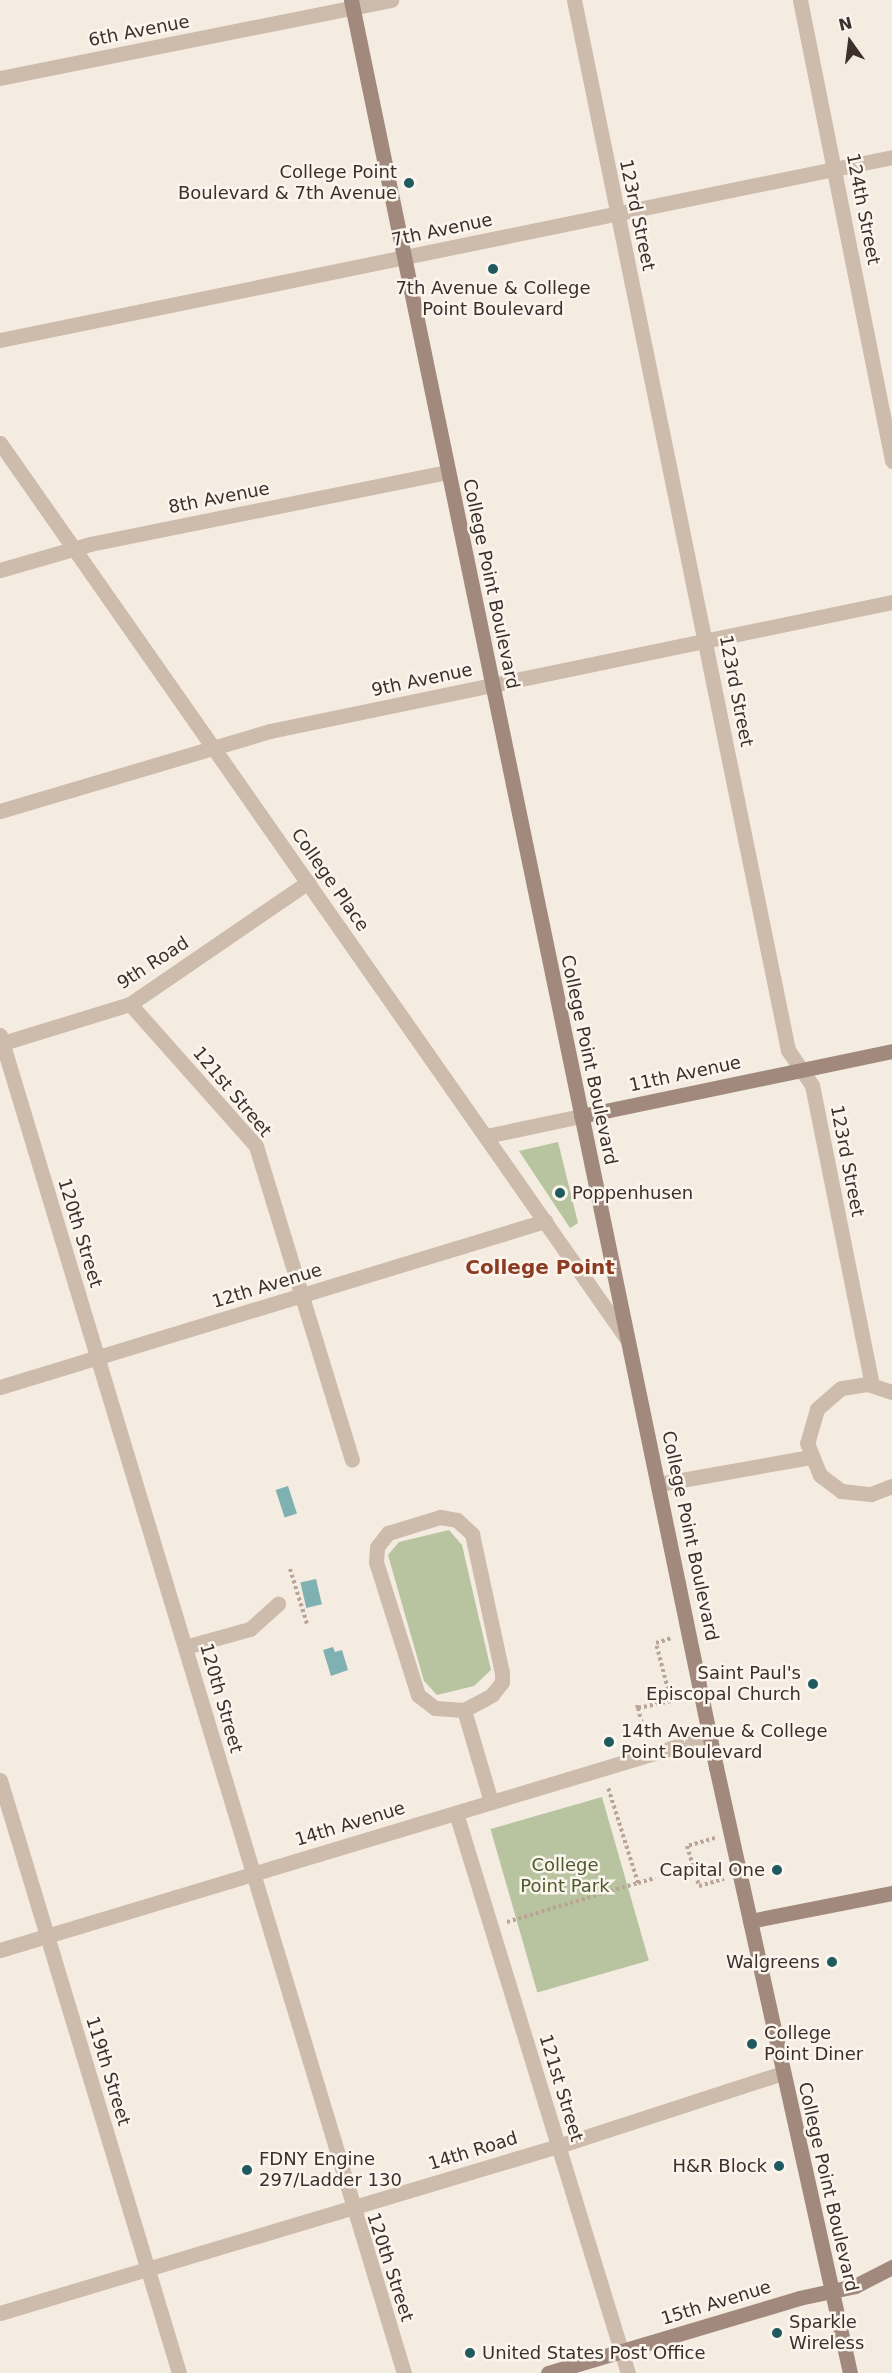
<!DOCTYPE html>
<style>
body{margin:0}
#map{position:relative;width:892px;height:2373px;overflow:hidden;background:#f4ebe1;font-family:"DejaVu Sans",sans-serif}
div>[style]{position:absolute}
.green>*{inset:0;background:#b8c4a0;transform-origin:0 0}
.water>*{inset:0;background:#7fb0b2;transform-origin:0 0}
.path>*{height:4px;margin-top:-2px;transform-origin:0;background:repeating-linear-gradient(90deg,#b9a596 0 3px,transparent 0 6px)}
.street>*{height:15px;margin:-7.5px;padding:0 7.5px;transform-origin:7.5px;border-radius:7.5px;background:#cdbbac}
.secondary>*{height:15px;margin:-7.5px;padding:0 7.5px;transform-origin:7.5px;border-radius:7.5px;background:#a18a7d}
.dots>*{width:16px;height:16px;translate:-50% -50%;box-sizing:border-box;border:3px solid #fbf5ee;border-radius:50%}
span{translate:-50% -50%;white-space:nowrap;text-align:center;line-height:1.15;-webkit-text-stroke:5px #fbf5ee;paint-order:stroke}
.street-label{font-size:18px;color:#3b302b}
.poi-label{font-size:18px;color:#3b302b}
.right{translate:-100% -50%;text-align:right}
.left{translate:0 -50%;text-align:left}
.park-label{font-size:18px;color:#4a5a2e}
.neighbourhood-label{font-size:20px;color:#8c3b22;font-weight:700}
.north{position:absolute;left:820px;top:12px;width:60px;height:60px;-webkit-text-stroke:4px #fbf5ee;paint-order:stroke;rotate:346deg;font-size:16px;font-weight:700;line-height:24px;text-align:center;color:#3b302b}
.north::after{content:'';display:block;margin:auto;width:21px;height:27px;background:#3b302b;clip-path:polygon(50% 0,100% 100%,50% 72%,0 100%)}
</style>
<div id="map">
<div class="green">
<i style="clip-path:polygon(558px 1142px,578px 1223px,570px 1228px,519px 1151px)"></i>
<i style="clip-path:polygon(449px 1530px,462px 1545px,491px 1670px,474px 1686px,437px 1695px,424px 1681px,388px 1555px,399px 1542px)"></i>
<i style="left:602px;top:1797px;width:170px;height:116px;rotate:74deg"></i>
</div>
<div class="water">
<i style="left:288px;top:1486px;width:29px;height:13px;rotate:72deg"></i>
<i style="left:316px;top:1579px;width:26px;height:16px;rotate:77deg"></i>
<i style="clip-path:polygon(333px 1647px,335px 1652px,342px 1650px,348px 1670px,331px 1676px,323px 1650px)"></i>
</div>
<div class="path">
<i style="left:290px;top:1569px;width:58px;rotate:72.8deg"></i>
<i style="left:637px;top:1705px;width:3px;rotate:72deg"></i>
<i style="left:638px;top:1708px;width:34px;rotate:-12deg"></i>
<i style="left:671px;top:1701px;width:60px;rotate:-104.5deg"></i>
<i style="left:656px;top:1643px;width:16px;rotate:-18deg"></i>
<i style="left:638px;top:1708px;width:16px;rotate:76deg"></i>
<i style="left:642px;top:1725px;width:10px;rotate:66deg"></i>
<i style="left:715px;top:1838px;width:29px;rotate:164deg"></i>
<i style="left:687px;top:1846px;width:42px;rotate:73.3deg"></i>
<i style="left:699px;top:1886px;width:26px;rotate:-16deg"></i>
<i style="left:675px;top:1871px;width:19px;rotate:-16deg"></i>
<i style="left:638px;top:1883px;width:18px;rotate:-16deg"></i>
<i style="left:507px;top:1922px;width:137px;rotate:-16.6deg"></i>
<i style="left:638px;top:1883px;width:101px;rotate:-107.4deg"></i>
</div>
<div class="street">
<i style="left:574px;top:0;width:1072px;rotate:78.48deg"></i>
<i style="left:788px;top:1050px;width:42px;rotate:55.6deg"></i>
<i style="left:812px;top:1085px;width:305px;rotate:78.7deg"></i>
<i style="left:800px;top:0;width:470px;rotate:78.7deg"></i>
<i style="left:0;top:78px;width:399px;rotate:-11.3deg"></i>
<i style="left:0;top:340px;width:911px;rotate:-11.59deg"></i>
<i style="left:0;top:443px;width:1094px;rotate:55.02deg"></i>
<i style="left:0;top:570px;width:94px;rotate:-16.1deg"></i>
<i style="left:90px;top:544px;width:365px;rotate:-11.4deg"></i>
<i style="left:0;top:811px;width:282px;rotate:-16.5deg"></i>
<i style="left:270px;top:731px;width:635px;rotate:-11.72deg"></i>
<i style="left:130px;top:1004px;width:190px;rotate:48.4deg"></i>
<i style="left:256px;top:1146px;width:328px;rotate:73deg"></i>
<i style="left:0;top:1035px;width:1398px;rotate:73.2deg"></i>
<i style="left:3px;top:1043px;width:133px;rotate:-17.1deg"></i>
<i style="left:130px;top:1004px;width:216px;rotate:-34.4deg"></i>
<i style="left:486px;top:1136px;width:97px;rotate:-11.9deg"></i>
<i style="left:0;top:1387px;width:570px;rotate:-16.94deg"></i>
<i style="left:892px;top:1392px;width:26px;rotate:-162deg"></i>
<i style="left:867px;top:1384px;width:26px;rotate:171deg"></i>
<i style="left:841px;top:1388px;width:32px;rotate:139deg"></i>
<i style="left:817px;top:1409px;width:35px;rotate:106deg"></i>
<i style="left:807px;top:1443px;width:35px;rotate:68deg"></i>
<i style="left:820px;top:1475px;width:26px;rotate:37deg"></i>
<i style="left:841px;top:1491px;width:30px;rotate:6deg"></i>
<i style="left:871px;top:1494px;width:22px;rotate:-21deg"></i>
<i style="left:659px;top:1484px;width:154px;rotate:-10.1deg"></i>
<i style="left:440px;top:1517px;width:17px;rotate:10deg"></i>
<i style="left:457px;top:1520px;width:21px;rotate:43deg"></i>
<i style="left:472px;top:1534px;width:142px;rotate:77.8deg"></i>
<i style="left:502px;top:1673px;width:9px;rotate:90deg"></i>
<i style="left:502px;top:1682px;width:16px;rotate:128deg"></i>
<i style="left:492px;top:1695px;width:32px;rotate:152deg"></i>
<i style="left:464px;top:1710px;width:29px;rotate:-176deg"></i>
<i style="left:435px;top:1708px;width:21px;rotate:-143deg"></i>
<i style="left:418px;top:1695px;width:139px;rotate:-107.5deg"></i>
<i style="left:376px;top:1562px;width:15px;rotate:-86deg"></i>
<i style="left:377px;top:1547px;width:18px;rotate:-52deg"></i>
<i style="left:388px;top:1533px;width:54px;rotate:-17.1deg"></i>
<i style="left:185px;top:1647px;width:67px;rotate:-15.5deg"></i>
<i style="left:250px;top:1629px;width:38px;rotate:-42deg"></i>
<i style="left:464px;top:1710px;width:96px;rotate:73.6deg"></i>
<i style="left:0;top:1780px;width:619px;rotate:73.2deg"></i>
<i style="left:456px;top:1813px;width:586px;rotate:72.93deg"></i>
<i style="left:0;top:1950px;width:743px;rotate:-16.75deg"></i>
<i style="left:0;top:2313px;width:582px;rotate:-16.66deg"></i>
<i style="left:558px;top:2146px;width:237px;rotate:-18deg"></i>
</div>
<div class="secondary">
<i style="left:351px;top:0;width:1804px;rotate:78.33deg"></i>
<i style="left:716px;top:1767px;width:621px;rotate:77.53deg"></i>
<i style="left:581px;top:1116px;width:318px;rotate:-11.8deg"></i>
<i style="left:750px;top:1921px;width:145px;rotate:-11.2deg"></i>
<i style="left:548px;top:2373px;width:262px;rotate:-16.6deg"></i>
<i style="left:799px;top:2298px;width:57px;rotate:-12.1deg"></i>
<i style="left:855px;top:2286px;width:42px;rotate:-27.2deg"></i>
</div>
<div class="dots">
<i style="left:409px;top:183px;background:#1f5a5e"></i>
<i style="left:493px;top:269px;background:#1f5a5e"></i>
<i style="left:560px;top:1193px;background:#1f5a5e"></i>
<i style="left:813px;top:1684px;background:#1f5a5e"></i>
<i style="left:609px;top:1742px;background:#1f5a5e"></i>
<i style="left:777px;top:1870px;background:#1f5a5e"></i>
<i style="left:832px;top:1962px;background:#1f5a5e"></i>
<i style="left:752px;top:2044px;background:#1f5a5e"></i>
<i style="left:779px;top:2166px;background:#1f5a5e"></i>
<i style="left:247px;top:2170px;background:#1f5a5e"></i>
<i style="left:777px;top:2333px;background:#1f5a5e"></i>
<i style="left:470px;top:2353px;background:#1f5a5e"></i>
</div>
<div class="street-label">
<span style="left:139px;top:31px;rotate:-11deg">6th Avenue</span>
<span style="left:863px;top:209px;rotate:79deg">124th Street</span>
<span style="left:637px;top:215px;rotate:78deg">123rd Street</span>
<span style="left:442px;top:230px;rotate:-12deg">7th Avenue</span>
<span style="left:219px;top:498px;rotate:-11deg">8th Avenue</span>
<span style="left:491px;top:584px;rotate:78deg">College Point Boulevard</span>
<span style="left:422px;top:680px;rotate:-12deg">9th Avenue</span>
<span style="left:736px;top:691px;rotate:79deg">123rd Street</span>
<span style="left:330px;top:880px;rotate:55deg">College Place</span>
<span style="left:153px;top:963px;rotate:-33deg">9th Road</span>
<span style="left:589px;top:1060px;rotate:78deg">College Point Boulevard</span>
<span style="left:685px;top:1074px;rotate:-12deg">11th Avenue</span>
<span style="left:232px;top:1092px;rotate:50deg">121st Street</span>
<span style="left:847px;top:1161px;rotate:79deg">123rd Street</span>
<span style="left:80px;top:1233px;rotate:73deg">120th Street</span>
<span style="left:267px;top:1286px;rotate:-17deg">12th Avenue</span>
<span style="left:690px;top:1536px;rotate:78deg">College Point Boulevard</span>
<span style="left:221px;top:1698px;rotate:74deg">120th Street</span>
<span style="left:350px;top:1824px;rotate:-17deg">14th Avenue</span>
<span style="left:108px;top:2071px;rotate:73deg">119th Street</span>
<span style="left:561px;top:2088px;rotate:73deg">121st Street</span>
<span style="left:473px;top:2151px;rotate:-17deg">14th Road</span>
<span style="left:828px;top:2187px;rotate:77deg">College Point Boulevard</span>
<span style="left:390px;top:2267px;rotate:72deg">120th Street</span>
<span style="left:716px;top:2303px;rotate:-17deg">15th Avenue</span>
</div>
<div class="poi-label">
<span class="right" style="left:397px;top:183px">College Point<br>Boulevard &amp; 7th Avenue</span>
<span style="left:493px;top:299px">7th Avenue &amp; College<br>Point Boulevard</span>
<span class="left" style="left:572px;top:1193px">Poppenhusen</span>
<span class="right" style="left:801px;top:1684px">Saint Paul's<br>Episcopal Church</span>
<span class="left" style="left:621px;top:1742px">14th Avenue &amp; College<br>Point Boulevard</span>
<span class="right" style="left:765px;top:1870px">Capital One</span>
<span class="right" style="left:820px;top:1962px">Walgreens</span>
<span class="left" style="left:764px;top:2044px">College<br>Point Diner</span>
<span class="left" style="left:259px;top:2170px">FDNY Engine<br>297/Ladder 130</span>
<span class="right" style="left:767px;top:2166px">H&amp;R Block</span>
<span class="left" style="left:789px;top:2333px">Sparkle<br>Wireless</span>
<span class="left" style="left:482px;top:2353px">United States Post Office</span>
</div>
<div class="park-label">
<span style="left:565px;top:1876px">College<br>Point Park</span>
</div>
<div class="neighbourhood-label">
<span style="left:540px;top:1267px">College Point</span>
</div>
<div class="north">N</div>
</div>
